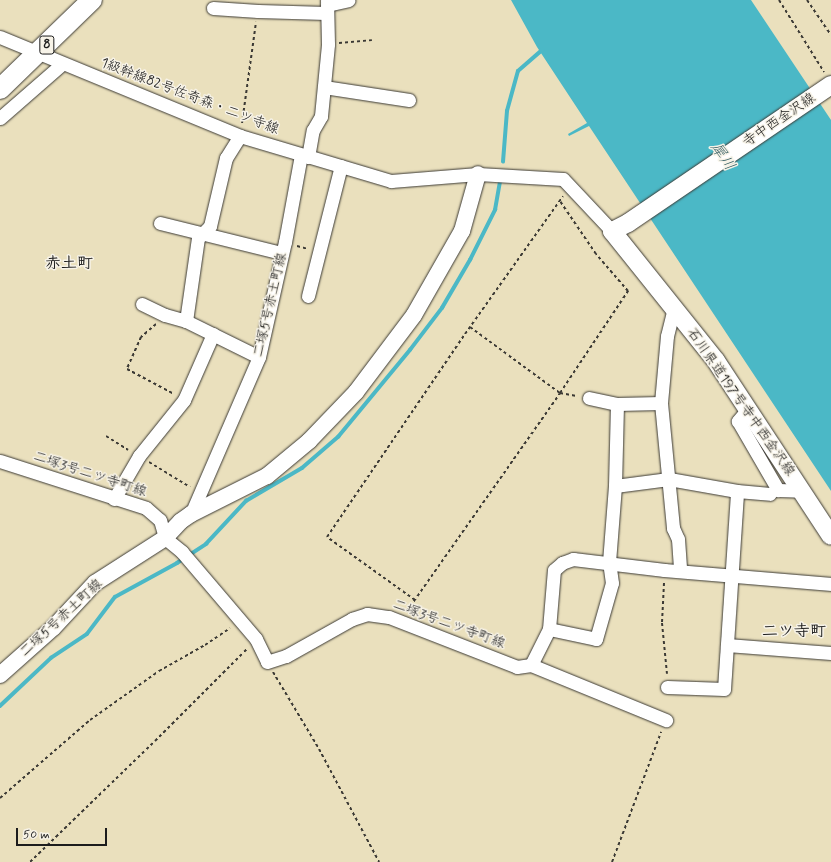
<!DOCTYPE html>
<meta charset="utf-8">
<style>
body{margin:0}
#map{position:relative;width:831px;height:862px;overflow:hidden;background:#eae0bd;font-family:Mynerve,"Klee One",sans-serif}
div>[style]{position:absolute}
.water>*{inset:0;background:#4bb8c6}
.stream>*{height:3.5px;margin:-1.75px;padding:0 1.75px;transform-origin:1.75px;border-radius:1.75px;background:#4bb8c6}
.path>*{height:2px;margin-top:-1px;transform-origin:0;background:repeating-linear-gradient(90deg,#3b3934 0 3px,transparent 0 6px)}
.roads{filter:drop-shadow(0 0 1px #3b3934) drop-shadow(0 0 1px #3b3934)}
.minor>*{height:13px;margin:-6.5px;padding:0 6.5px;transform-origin:6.5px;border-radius:6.5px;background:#fff}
.tertiary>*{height:16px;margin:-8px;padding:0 8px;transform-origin:8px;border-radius:8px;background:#fff}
.secondary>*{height:18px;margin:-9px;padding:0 9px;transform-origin:9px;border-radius:9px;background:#fff}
.primary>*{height:20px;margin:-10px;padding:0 10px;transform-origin:10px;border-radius:10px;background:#fff}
span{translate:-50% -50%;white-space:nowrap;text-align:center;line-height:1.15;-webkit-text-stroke:3px #f7f3e8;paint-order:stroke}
.shield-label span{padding:1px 3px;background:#f7f3e8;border:1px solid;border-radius:3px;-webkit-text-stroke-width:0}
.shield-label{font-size:13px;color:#1c1c1c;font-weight:700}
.street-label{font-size:14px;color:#1c1c1c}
.water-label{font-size:15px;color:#2f5a60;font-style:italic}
.quarter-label{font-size:16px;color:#1c1c1c;font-weight:700}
.scale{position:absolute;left:16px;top:828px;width:91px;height:18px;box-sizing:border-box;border:2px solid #1c1c1c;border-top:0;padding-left:5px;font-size:12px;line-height:14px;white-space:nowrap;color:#1c1c1c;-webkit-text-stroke:3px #f7f3e8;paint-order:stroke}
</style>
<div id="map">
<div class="water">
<i style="clip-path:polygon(511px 0,751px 0,831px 120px,831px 491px,589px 126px,569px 136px,568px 134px,587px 123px,537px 47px)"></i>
</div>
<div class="stream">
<i style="left:503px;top:162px;width:51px;rotate:-85.5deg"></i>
<i style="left:507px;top:111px;width:41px;rotate:-74.6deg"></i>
<i style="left:518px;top:71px;width:32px;rotate:-41deg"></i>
<i style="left:0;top:706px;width:70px;rotate:-43.3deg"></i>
<i style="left:51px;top:658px;width:43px;rotate:-33.7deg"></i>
<i style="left:87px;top:634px;width:46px;rotate:-52.9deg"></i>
<i style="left:115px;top:597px;width:71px;rotate:-28.7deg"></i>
<i style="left:177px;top:563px;width:35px;rotate:-33deg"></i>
<i style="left:206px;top:544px;width:59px;rotate:-47.1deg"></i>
<i style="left:246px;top:501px;width:65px;rotate:-30.5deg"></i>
<i style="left:302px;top:468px;width:48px;rotate:-40.7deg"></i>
<i style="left:338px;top:437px;width:113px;rotate:-50.4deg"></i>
<i style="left:410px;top:350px;width:53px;rotate:-52.7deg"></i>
<i style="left:442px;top:308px;width:56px;rotate:-59.7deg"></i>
<i style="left:470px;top:260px;width:56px;rotate:-63.4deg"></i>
<i style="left:495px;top:210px;width:29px;rotate:-80deg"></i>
</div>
<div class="path">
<i style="left:779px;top:0;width:85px;rotate:58deg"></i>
<i style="left:807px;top:0;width:42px;rotate:55.6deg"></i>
<i style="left:339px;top:43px;width:33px;rotate:-5deg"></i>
<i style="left:242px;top:123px;width:102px;rotate:-82.1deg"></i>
<i style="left:297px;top:246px;width:11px;rotate:15deg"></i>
<i style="left:156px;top:324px;width:20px;rotate:139deg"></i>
<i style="left:141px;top:337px;width:35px;rotate:114deg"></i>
<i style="left:127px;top:369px;width:53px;rotate:28deg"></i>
<i style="left:470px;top:327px;width:112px;rotate:36.3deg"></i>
<i style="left:560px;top:393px;width:17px;rotate:10deg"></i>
<i style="left:106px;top:436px;width:26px;rotate:32deg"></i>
<i style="left:149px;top:462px;width:48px;rotate:31.4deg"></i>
<i style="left:664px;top:583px;width:40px;rotate:92.9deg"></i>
<i style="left:662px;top:623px;width:51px;rotate:84.4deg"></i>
<i style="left:415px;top:600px;width:108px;rotate:-144.4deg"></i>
<i style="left:327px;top:537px;width:245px;rotate:-55.8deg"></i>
<i style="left:465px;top:334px;width:169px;rotate:-54.6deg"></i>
<i style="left:407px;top:611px;width:266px;rotate:-54.9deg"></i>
<i style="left:560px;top:393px;width:123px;rotate:-56.3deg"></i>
<i style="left:628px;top:291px;width:49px;rotate:-130.9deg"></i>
<i style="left:596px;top:254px;width:64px;rotate:-124.2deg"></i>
<i style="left:273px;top:672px;width:90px;rotate:59.1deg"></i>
<i style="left:319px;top:749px;width:128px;rotate:62deg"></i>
<i style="left:0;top:798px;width:119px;rotate:-40.9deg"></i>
<i style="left:90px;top:720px;width:85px;rotate:-35.4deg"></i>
<i style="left:159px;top:671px;width:53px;rotate:-29.5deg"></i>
<i style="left:205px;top:645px;width:30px;rotate:-34deg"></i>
<i style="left:30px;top:862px;width:174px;rotate:-44.1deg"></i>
<i style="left:155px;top:741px;width:130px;rotate:-45deg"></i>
<i style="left:612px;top:862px;width:139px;rotate:-69.3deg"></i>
</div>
<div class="roads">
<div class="minor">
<i style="left:327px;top:5px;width:22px;rotate:-13deg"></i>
<i style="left:213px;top:8px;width:45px;rotate:3.8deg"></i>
<i style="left:258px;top:11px;width:68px;rotate:1.7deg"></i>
<i style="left:0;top:37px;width:260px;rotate:22.4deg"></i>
<i style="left:240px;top:136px;width:158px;rotate:16.6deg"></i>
<i style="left:391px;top:181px;width:87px;rotate:-4.6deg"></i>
<i style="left:478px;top:174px;width:85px;rotate:3.4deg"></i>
<i style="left:563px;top:179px;width:71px;rotate:46.7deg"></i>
<i style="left:324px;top:87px;width:86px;rotate:8.7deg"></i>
<i style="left:0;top:118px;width:82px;rotate:-41.1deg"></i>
<i style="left:308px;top:157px;width:27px;rotate:-80deg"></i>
<i style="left:313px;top:130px;width:16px;rotate:-60deg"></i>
<i style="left:321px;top:116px;width:72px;rotate:-84.4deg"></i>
<i style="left:328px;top:44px;width:44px;rotate:-91.3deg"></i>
<i style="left:160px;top:223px;width:125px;rotate:13.9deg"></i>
<i style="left:308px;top:296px;width:134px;rotate:-75.8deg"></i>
<i style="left:142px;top:304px;width:25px;rotate:26deg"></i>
<i style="left:165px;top:315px;width:22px;rotate:16deg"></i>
<i style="left:186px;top:321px;width:81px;rotate:26.3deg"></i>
<i style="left:186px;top:321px;width:84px;rotate:-81.8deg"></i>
<i style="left:198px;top:238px;width:17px;rotate:-45deg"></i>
<i style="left:210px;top:226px;width:70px;rotate:-76.8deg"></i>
<i style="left:226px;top:158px;width:26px;rotate:-58deg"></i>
<i style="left:589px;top:398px;width:29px;rotate:12deg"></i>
<i style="left:661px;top:403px;width:126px;rotate:84.5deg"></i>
<i style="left:673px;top:528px;width:12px;rotate:66deg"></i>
<i style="left:678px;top:539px;width:32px;rotate:86deg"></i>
<i style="left:748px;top:409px;width:16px;rotate:130deg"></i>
<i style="left:738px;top:421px;width:80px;rotate:59.9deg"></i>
<i style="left:778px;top:490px;width:24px;rotate:2deg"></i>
<i style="left:0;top:461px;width:153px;rotate:17.8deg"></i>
<i style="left:146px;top:508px;width:18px;rotate:41deg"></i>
<i style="left:160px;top:520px;width:19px;rotate:74deg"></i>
<i style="left:165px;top:538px;width:22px;rotate:39deg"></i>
<i style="left:182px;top:552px;width:114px;rotate:49.6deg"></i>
<i style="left:256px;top:639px;width:25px;rotate:64deg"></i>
<i style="left:267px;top:662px;width:20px;rotate:-18deg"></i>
<i style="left:286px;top:656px;width:76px;rotate:-29.3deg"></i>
<i style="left:352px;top:619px;width:16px;rotate:-18deg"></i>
<i style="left:367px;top:614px;width:22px;rotate:8deg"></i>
<i style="left:389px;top:617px;width:137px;rotate:21.3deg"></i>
<i style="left:517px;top:667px;width:14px;rotate:-8deg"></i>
<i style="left:531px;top:665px;width:40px;rotate:-63.4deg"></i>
<i style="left:549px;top:629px;width:59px;rotate:-85.2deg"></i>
<i style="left:554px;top:570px;width:11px;rotate:-41deg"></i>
<i style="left:562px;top:563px;width:12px;rotate:-20deg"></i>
<i style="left:573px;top:559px;width:92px;rotate:6.9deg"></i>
<i style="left:664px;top:570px;width:168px;rotate:4.8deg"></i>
<i style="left:615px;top:486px;width:54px;rotate:-7.4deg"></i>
<i style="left:669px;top:479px;width:69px;rotate:10deg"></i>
<i style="left:737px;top:491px;width:33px;rotate:5deg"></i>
<i style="left:114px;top:499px;width:50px;rotate:-59.8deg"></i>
<i style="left:139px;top:456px;width:72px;rotate:-51.2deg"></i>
<i style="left:184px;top:400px;width:72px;rotate:-66.3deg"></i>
<i style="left:191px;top:514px;width:171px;rotate:-66.6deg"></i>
<i style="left:259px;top:357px;width:118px;rotate:-77.3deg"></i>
<i style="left:285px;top:242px;width:88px;rotate:-79.6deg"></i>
<i style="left:549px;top:629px;width:48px;rotate:12deg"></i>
<i style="left:596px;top:639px;width:58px;rotate:-74.1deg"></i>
<i style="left:612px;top:583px;width:21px;rotate:-98deg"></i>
<i style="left:609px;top:562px;width:76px;rotate:-85.5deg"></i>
<i style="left:615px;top:486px;width:82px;rotate:-88.6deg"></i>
<i style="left:617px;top:404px;width:44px;rotate:-1.3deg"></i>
<i style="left:661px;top:403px;width:67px;rotate:-84.9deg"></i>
<i style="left:667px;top:336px;width:30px;rotate:-76deg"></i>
<i style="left:727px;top:645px;width:104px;rotate:4.4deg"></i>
<i style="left:531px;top:665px;width:146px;rotate:22.2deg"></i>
<i style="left:667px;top:687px;width:57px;rotate:2deg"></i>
<i style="left:724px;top:689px;width:198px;rotate:-86.2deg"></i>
</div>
<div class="tertiary">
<i style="left:0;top:675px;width:71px;rotate:-41.6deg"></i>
<i style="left:53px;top:628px;width:62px;rotate:-47deg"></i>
<i style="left:95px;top:583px;width:83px;rotate:-32.7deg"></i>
<i style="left:165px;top:538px;width:23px;rotate:-47deg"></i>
<i style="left:181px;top:521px;width:12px;rotate:-35deg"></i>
<i style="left:191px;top:514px;width:85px;rotate:-26.6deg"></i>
<i style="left:267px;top:476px;width:55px;rotate:-39.8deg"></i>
<i style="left:309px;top:441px;width:68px;rotate:-46.2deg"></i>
<i style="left:356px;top:392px;width:96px;rotate:-53deg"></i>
<i style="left:414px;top:315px;width:97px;rotate:-60.3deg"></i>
<i style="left:462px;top:231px;width:59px;rotate:-74.3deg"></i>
</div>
<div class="secondary">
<i style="left:831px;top:85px;width:245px;rotate:145.8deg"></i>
<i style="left:628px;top:223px;width:18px;rotate:153deg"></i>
<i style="left:612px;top:231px;width:166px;rotate:51.3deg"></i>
<i style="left:716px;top:361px;width:209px;rotate:56.7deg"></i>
</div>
<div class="primary">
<i style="left:0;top:89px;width:128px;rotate:-44.1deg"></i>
</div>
</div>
<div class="shield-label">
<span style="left:47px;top:45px">8</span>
</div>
<div class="street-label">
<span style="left:190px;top:96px;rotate:21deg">1級幹線82号佐奇森・二ツ寺線</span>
<span style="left:779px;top:120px;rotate:-34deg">寺中西金沢線</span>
<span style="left:270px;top:305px;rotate:-77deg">二塚5号赤土町線</span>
<span style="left:741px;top:402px;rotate:55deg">石川県道197号寺中西金沢線</span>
<span style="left:90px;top:474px;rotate:18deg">二塚3号二ツ寺町線</span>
<span style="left:61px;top:618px;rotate:-43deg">二塚5号赤土町線</span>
<span style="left:449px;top:624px;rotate:20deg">二塚3号二ツ寺町線</span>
</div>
<div class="water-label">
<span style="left:722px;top:157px;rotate:55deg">犀川</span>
</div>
<div class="quarter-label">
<span style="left:69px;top:264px">赤土町</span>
<span style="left:794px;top:632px">二ツ寺町</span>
</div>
<div class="scale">50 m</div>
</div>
